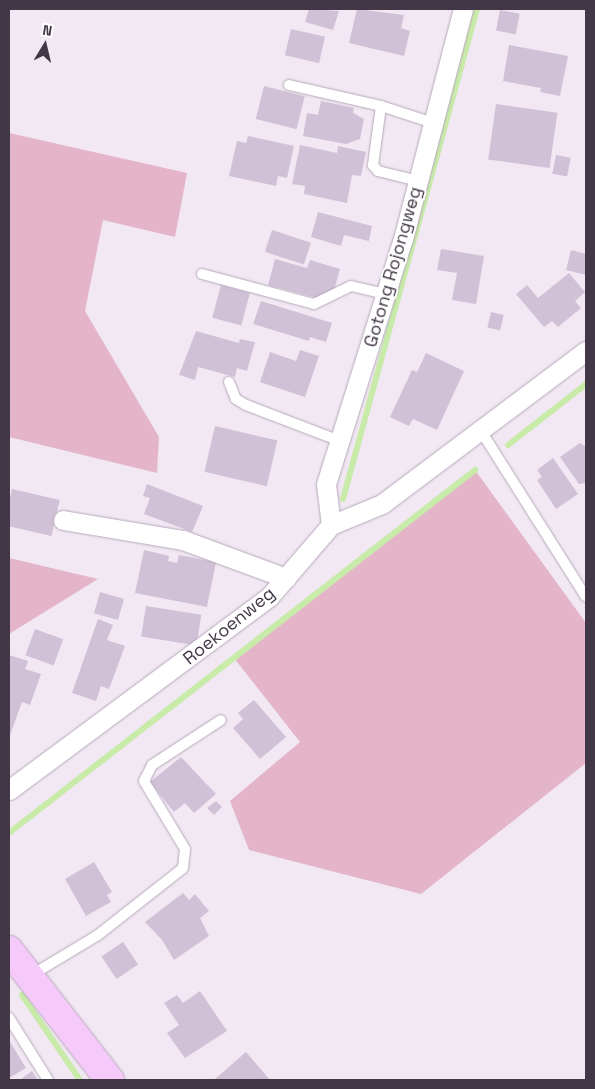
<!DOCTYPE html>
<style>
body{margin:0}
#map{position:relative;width:595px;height:1089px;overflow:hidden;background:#f1e8f3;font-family:"Space Grotesk",sans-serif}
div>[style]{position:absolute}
.green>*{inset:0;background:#e4b4c8}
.stream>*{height:6px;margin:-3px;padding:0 3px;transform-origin:3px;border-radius:3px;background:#c8eba9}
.building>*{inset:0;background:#d1c1d7;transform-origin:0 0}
.roads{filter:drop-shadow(0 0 1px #b7a8bb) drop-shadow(0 0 1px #b7a8bb)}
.lane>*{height:10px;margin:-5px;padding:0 5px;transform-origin:5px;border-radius:5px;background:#fff}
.street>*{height:19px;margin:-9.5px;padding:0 9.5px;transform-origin:9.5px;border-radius:9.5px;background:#fff}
.secondary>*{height:28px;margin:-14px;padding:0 14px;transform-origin:14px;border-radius:14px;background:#f5cafb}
span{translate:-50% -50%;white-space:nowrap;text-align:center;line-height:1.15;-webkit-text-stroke:4px #fff;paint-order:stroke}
.street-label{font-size:18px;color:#423746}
.frame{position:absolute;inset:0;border:10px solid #423746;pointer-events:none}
.north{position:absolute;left:20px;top:20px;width:50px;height:50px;-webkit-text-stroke:4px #fff;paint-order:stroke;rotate:9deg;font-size:14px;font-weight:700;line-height:20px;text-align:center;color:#423746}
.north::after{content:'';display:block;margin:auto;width:18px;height:22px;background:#423746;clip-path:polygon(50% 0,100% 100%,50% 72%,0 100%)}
</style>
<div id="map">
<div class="green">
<i style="clip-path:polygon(9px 133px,187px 173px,175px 237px,103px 220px,85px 311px,159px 437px,157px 473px,9px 437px)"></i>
<i style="clip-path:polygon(475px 470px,586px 623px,586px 763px,421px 894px,249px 850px,230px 801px,300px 742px,234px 658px)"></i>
<i style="clip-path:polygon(9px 558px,98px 579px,9px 634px)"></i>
</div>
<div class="stream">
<i style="left:508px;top:445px;width:99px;rotate:-38deg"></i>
<i style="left:343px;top:499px;width:508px;rotate:-74.71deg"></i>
<i style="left:9px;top:833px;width:591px;rotate:-37.92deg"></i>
<i style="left:22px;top:995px;width:103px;rotate:55.7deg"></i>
</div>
<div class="building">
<i style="clip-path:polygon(309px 9px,339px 11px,333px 30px,305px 22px)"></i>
<i style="clip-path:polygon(357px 9px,404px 15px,401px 28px,410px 31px,404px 56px,349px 43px)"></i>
<i style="left:500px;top:10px;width:20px;height:21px;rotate:11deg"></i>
<i style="left:291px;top:29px;width:35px;height:27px;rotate:13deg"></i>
<i style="clip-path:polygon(509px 45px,568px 56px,560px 96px,540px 92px,541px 88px,503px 81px)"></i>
<i style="left:264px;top:86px;width:42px;height:34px;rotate:14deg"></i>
<i style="clip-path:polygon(321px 101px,354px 108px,353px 113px,364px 119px,360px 139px,346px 144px,303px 136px,307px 113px,318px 115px)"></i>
<i style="left:496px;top:104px;width:62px;height:56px;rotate:8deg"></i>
<i style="clip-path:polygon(248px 136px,294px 146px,287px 178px,278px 176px,276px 186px,229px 176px,237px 141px,246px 143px)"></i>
<i style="clip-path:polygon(300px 145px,337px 153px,338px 146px,366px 152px,361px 176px,352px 175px,347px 203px,304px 194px,305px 186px,292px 184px)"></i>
<i style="left:556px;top:155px;width:15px;height:19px;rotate:11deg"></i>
<i style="clip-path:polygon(318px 212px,372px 226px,369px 241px,344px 235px,341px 246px,311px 237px)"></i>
<i style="left:272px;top:230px;width:41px;height:23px;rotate:18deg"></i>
<i style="clip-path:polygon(441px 249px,484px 256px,476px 304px,452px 300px,457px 273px,437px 270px)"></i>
<i style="clip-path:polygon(571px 250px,586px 254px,586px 275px,566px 270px)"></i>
<i style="clip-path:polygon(275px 259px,307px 268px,310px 260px,340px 269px,333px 294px,327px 292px,325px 300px,268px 285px)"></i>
<i style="clip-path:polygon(569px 273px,585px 292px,575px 301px,581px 308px,558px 327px,552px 321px,544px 327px,516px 294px,527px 285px,538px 298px)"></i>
<i style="left:221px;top:285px;width:30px;height:34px;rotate:15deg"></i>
<i style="clip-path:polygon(261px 301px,332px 323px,326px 342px,310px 337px,309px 341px,253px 324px)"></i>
<i style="left:491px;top:312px;width:13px;height:16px;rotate:13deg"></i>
<i style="clip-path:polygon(196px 331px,239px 343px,240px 339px,255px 342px,247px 371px,237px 368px,235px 377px,198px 367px,195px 380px,179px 375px)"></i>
<i style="clip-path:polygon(300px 350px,319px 356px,305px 397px,260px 382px,270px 352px,296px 361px)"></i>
<i style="clip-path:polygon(426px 353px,464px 371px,437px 430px,413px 419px,409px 426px,390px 417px,412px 370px,417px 372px)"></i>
<i style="left:215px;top:426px;width:64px;height:47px;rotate:13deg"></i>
<i style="clip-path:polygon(580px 443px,586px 447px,586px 483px,579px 484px,560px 457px)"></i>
<i style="clip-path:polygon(553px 458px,578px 494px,556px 509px,537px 480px,542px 477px,537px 470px)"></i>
<i style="clip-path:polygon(147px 484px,203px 506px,192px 532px,144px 514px,150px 498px,143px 496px)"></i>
<i style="left:12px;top:489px;width:49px;height:37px;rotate:13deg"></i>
<i style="clip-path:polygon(144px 550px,169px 556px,168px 561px,177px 563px,179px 555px,216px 562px,207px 607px,135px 593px)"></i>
<i style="left:100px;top:592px;width:25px;height:22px;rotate:16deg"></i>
<i style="left:146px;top:606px;width:56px;height:31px;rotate:9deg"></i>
<i style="clip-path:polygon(98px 619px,113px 625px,107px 640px,125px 646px,109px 689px,101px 686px,96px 701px,72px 693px)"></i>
<i style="left:35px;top:629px;width:30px;height:28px;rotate:20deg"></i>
<i style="clip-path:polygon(9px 655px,28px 661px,25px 669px,41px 674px,30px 705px,22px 702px,9px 738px)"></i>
<i style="clip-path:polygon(254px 700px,286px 737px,260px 759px,233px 728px,243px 719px,238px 713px)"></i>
<i style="clip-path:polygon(181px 757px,216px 794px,194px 813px,185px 803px,174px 812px,150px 782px)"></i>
<i style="clip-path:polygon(216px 801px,222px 807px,214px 815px,207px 808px)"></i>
<i style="clip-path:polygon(94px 862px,112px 892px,107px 895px,111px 902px,86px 916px,65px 879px)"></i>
<i style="clip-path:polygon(183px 893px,189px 900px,195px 894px,209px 911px,200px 918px,209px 936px,174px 960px,162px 940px,145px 922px)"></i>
<i style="left:123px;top:942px;width:27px;height:26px;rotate:56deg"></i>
<i style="clip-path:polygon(200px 991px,227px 1031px,185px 1058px,167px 1033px,179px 1025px,164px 1003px,177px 995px,183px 1003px)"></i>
<i style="clip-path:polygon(9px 1040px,26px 1068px,9px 1078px)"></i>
<i style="clip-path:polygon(246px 1052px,270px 1080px,214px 1080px)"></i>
<i style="clip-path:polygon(32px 1071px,38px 1080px,14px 1080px,21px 1079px)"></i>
</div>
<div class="roads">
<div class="lane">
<i style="left:289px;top:85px;width:94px;rotate:12.9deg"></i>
<i style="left:381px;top:106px;width:55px;rotate:18.1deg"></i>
<i style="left:381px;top:106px;width:60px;rotate:97.7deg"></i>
<i style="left:373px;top:165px;width:8px;rotate:50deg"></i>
<i style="left:378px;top:171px;width:41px;rotate:14deg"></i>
<i style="left:202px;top:274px;width:116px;rotate:15deg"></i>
<i style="left:314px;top:304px;width:41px;rotate:-25.9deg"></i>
<i style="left:351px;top:286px;width:37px;rotate:13deg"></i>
<i style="left:229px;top:382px;width:18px;rotate:68deg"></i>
<i style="left:236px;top:399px;width:12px;rotate:31deg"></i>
<i style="left:246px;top:405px;width:101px;rotate:21deg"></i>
<i style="left:481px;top:431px;width:196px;rotate:57.7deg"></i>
<i style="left:30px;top:976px;width:79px;rotate:-31.1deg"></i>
<i style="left:98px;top:935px;width:108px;rotate:-38.2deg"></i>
<i style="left:183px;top:868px;width:19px;rotate:-84deg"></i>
<i style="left:185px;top:849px;width:79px;rotate:-121.1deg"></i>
<i style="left:144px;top:781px;width:18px;rotate:-63deg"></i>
<i style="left:152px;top:765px;width:82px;rotate:-33.1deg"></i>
<i style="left:9px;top:1018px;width:73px;rotate:57.8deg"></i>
</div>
<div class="street">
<i style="left:63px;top:520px;width:122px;rotate:9.5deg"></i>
<i style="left:183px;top:540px;width:110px;rotate:20.3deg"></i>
<i style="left:331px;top:525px;width:41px;rotate:-97deg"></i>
<i style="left:326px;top:484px;width:257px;rotate:-72.6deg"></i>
<i style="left:403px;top:239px;width:238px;rotate:-75.4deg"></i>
<i style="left:9px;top:790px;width:324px;rotate:-36.6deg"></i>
<i style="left:269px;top:597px;width:95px;rotate:-49.3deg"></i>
<i style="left:331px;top:525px;width:55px;rotate:-22.4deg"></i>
<i style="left:382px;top:504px;width:255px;rotate:-36.9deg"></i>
</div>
<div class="secondary">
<i style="left:9px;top:950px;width:165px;rotate:52.2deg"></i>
</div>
</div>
<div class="street-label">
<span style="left:393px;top:267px;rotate:-74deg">Gotong Rojongweg</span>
<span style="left:229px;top:626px;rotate:-39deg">Roekoenweg</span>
</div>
<div class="frame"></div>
<div class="north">N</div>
</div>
